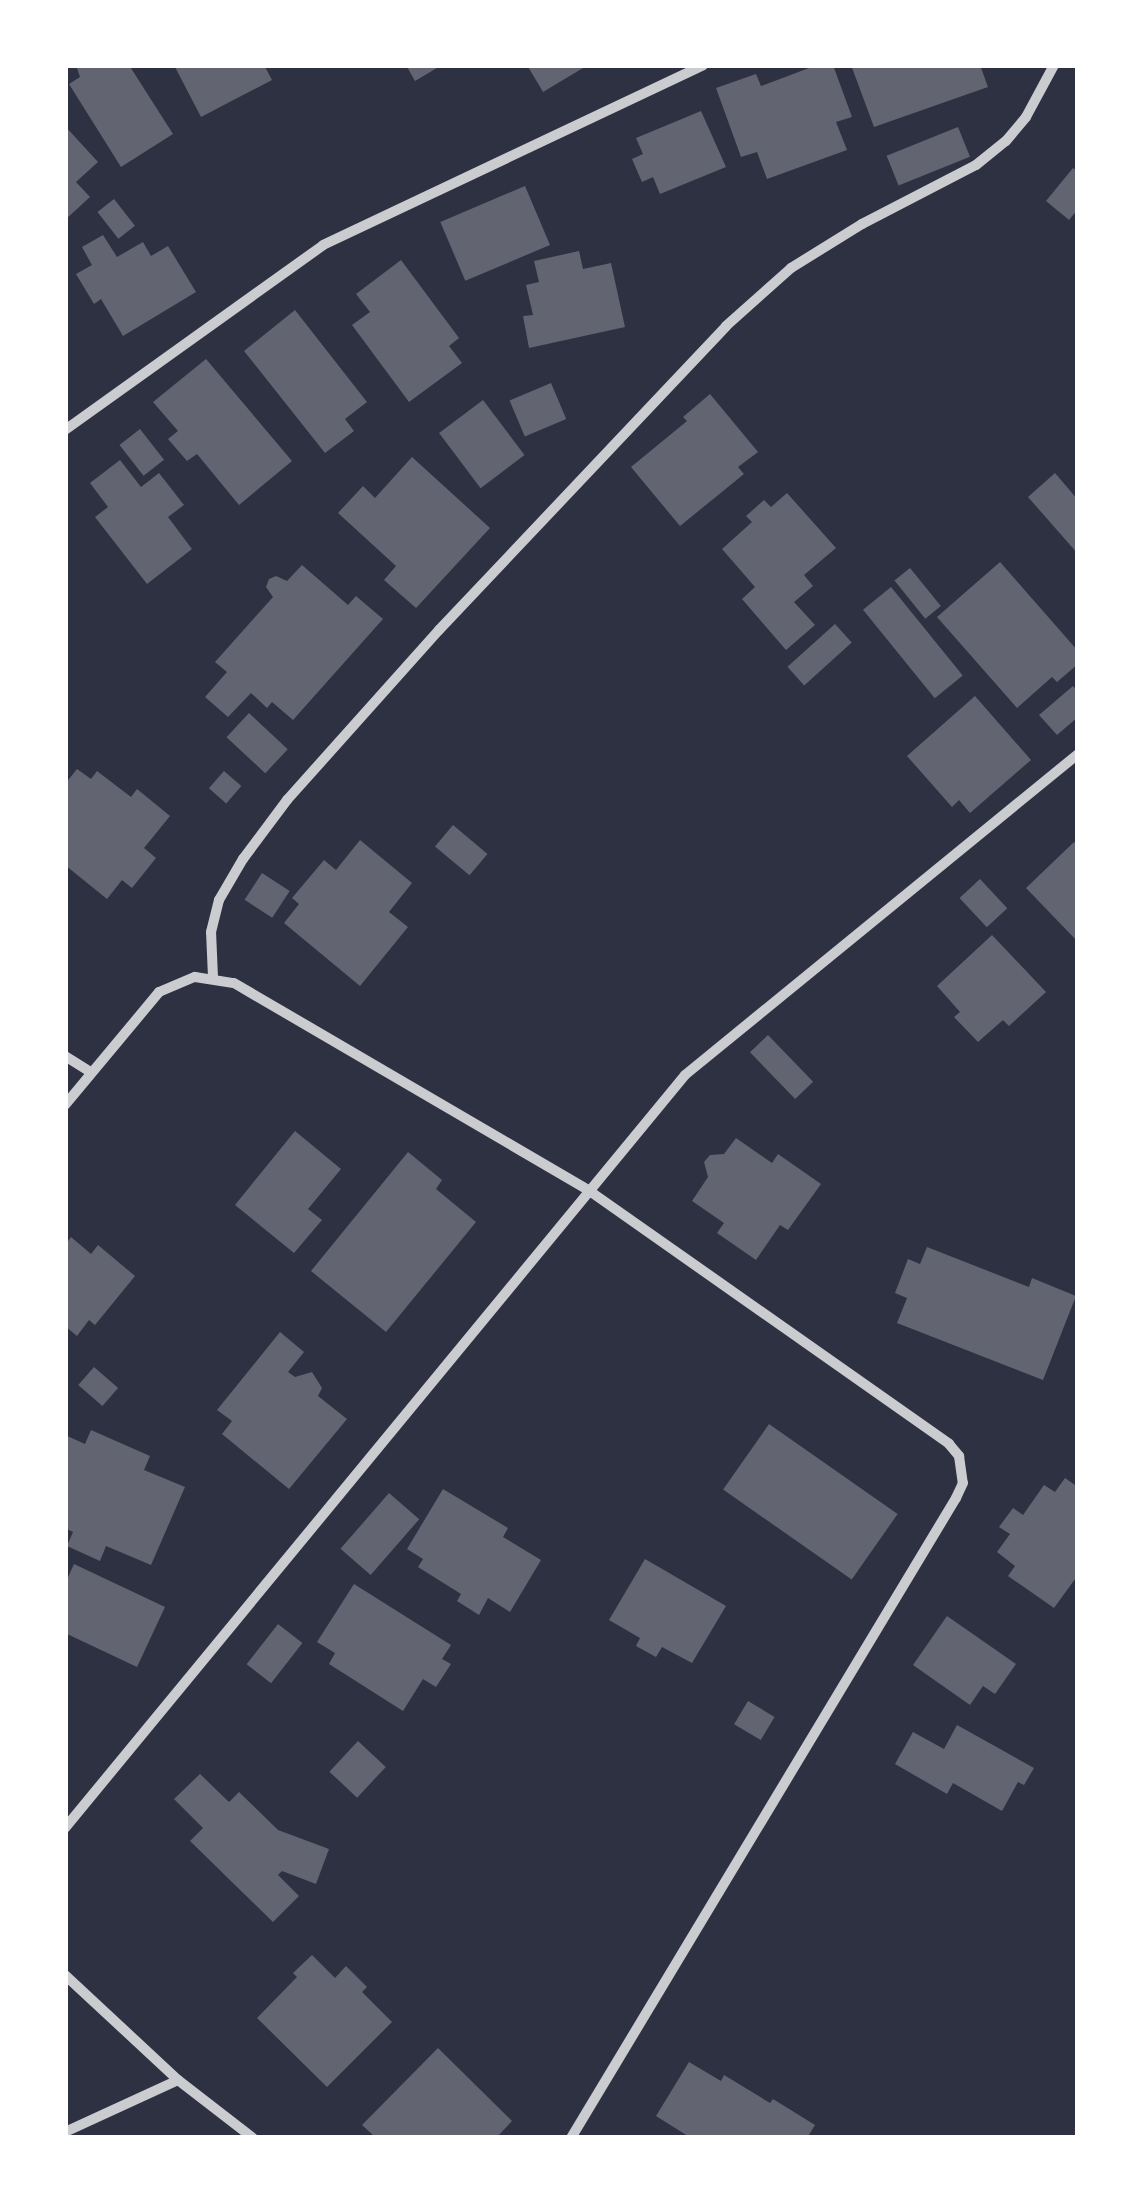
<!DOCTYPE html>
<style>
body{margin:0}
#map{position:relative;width:1143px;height:2203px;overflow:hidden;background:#2d3142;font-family:Helvetica,sans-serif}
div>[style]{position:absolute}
.building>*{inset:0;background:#626471;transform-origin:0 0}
.minor>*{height:10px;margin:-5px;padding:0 5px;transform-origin:5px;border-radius:5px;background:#caccd0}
span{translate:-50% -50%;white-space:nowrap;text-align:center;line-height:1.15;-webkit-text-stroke:10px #fff;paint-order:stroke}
.frame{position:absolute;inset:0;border:68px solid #fff;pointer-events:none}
</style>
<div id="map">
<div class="building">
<i style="clip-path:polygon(76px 65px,129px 65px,173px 134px,121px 167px,69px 84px,80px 77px)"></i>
<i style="clip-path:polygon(174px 65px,264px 65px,272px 80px,201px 117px)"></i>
<i style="clip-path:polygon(406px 65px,442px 65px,415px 81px)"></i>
<i style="clip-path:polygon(527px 65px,588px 65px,543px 92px)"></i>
<i style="clip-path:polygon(817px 65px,833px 65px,852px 117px,836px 122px,847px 150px,767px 179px,757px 152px,741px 157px,716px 88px,756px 74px,761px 86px)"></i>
<i style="clip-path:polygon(851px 65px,980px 65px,988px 87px,874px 127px)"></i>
<i style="clip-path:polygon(701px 111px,726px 167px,660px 194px,653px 177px,642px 182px,632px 159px,643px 154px,636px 138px)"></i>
<i style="clip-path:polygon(65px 126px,98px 162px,76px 182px,90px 197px,65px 220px)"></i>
<i style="left:958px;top:127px;width:32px;height:77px;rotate:68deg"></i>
<i style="clip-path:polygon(1073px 168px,1078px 172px,1078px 209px,1069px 220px,1046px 201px)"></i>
<i style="left:525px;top:186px;width:64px;height:92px;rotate:67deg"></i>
<i style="left:114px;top:199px;width:34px;height:21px;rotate:52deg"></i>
<i style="clip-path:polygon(103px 235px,117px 257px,143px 242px,151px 256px,168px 246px,196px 292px,123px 336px,101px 299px,94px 304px,76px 274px,92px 265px,82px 247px)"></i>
<i style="clip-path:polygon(579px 251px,583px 269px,611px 263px,625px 327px,529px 348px,523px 316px,533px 315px,526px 285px,539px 282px,534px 261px)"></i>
<i style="clip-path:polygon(401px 260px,459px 338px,449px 346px,462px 363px,409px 402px,352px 325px,370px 312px,356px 294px)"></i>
<i style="clip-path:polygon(295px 310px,367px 402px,345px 419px,354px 431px,325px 453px,244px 351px)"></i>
<i style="clip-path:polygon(206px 359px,292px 461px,239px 505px,197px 454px,187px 461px,168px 439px,178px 431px,153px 402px)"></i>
<i style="left:551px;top:383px;width:39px;height:45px;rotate:67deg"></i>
<i style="clip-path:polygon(710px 394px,758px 452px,738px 467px,744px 474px,680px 526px,631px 467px,687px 421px,683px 417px)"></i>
<i style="left:483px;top:400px;width:69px;height:55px;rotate:53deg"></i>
<i style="left:140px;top:429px;width:39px;height:26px;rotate:52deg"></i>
<i style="clip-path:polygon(412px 457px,490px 528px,416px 608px,384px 580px,396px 566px,338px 513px,363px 486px,375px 498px)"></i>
<i style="clip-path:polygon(120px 460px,141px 487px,159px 473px,184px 505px,168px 517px,192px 549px,147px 584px,95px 517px,108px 507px,90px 483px)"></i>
<i style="clip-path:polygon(1055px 473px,1078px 500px,1078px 554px,1028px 497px)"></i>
<i style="clip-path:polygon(787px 493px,836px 548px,804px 575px,813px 586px,794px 602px,815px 625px,786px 650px,742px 599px,755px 587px,722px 549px,752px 522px,746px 516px,764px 500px,771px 507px)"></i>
<i style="clip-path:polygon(1000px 562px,1078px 651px,1078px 664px,1057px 682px,1052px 677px,1017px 708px,937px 617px)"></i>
<i style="clip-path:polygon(302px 565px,348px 605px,356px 596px,383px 619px,293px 720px,272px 702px,267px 708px,251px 693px,228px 717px,205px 697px,227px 672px,215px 662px,273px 597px,266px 587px,269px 579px,276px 576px,287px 581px)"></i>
<i style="left:910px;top:568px;width:49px;height:20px;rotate:51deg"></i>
<i style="left:891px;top:587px;width:114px;height:36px;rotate:51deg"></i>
<i style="left:835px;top:624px;width:25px;height:64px;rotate:48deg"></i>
<i style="clip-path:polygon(1073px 686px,1078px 692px,1078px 717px,1057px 735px,1039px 715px)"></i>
<i style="clip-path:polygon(975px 696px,1031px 760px,970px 813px,959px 800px,952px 807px,907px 756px)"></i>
<i style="left:249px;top:713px;width:53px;height:33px;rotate:43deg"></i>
<i style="clip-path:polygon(77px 769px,91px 779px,97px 771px,131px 797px,137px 789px,170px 816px,144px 848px,156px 858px,132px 888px,122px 880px,107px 899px,65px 865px,65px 784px)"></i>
<i style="left:224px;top:771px;width:23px;height:23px;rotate:41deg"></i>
<i style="left:453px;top:825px;width:45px;height:28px;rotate:40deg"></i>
<i style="clip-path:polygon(360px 840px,412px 883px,389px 912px,408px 927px,360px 986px,284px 923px,299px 904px,292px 898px,324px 860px,336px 870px)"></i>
<i style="clip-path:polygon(1074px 842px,1078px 846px,1078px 942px,1026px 888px)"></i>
<i style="left:262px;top:873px;width:33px;height:32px;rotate:33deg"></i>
<i style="left:980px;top:879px;width:40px;height:28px;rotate:47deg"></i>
<i style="clip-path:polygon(992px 935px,1046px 992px,1009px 1026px,1003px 1020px,978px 1042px,954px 1017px,960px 1012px,937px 986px)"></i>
<i style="left:768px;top:1035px;width:65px;height:25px;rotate:46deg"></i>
<i style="clip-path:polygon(295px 1131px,341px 1169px,308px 1209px,322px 1220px,294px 1253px,235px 1205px)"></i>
<i style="clip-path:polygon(736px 1138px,772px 1163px,778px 1154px,821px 1184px,788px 1230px,780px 1225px,756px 1260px,717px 1233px,724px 1223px,692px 1201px,708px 1177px,704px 1162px,710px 1155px,724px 1154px)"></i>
<i style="clip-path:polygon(408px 1152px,442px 1180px,436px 1189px,476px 1222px,386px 1332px,311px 1271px)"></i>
<i style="clip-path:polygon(71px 1237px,91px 1254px,98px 1245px,135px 1276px,95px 1325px,89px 1320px,77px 1336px,65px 1326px,65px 1245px)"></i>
<i style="clip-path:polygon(927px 1247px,1029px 1287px,1032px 1278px,1076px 1296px,1043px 1380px,897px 1323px,907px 1298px,895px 1293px,908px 1259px,920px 1264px)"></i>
<i style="clip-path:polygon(280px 1332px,304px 1352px,288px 1372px,295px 1377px,312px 1372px,322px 1388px,318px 1396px,347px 1419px,289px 1489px,222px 1434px,232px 1421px,217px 1410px)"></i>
<i style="left:94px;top:1367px;width:32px;height:24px;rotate:41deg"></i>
<i style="left:769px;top:1424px;width:157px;height:80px;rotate:35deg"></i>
<i style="clip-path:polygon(91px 1430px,150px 1456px,144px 1470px,185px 1487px,151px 1565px,106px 1546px,100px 1561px,67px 1546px,73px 1532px,65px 1528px,65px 1435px,85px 1444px)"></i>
<i style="clip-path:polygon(1065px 1478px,1078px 1487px,1078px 1575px,1054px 1608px,1008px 1576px,1015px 1566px,997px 1552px,1010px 1534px,999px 1527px,1013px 1508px,1023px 1515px,1044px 1485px,1055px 1492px)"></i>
<i style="clip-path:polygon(443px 1489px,508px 1528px,503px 1537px,541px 1560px,510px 1612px,488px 1598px,479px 1615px,457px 1601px,461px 1594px,418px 1567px,423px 1559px,407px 1549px)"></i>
<i style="left:389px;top:1493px;width:40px;height:74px;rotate:41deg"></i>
<i style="clip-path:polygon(645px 1559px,726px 1606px,692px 1663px,662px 1647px,656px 1657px,636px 1646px,640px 1638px,609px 1620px)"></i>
<i style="clip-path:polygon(74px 1564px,165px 1607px,137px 1667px,65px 1633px,65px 1584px)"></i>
<i style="clip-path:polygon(354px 1584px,451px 1645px,442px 1659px,451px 1664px,436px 1687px,423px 1679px,403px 1711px,329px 1664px,335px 1653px,317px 1642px)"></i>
<i style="clip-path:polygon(947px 1616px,1016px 1664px,995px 1694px,983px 1686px,970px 1705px,913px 1665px)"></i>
<i style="left:278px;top:1624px;width:31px;height:51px;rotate:38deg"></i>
<i style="left:748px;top:1701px;width:31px;height:27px;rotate:31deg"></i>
<i style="clip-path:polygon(957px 1725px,1034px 1768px,1024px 1785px,1018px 1782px,1002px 1811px,953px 1783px,947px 1794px,895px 1764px,913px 1732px,944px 1749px)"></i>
<i style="left:358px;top:1741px;width:38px;height:42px;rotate:43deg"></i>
<i style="clip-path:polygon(200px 1774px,229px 1802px,239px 1792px,278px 1830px,329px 1849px,316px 1884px,282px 1871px,278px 1875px,299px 1896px,273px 1922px,190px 1841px,203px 1828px,174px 1799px)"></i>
<i style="clip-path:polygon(312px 1955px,335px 1978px,346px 1966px,367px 1987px,362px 1992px,392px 2022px,327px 2087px,257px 2018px,297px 1977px,293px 1973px)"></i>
<i style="clip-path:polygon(438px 2048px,512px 2121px,496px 2138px,376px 2138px,362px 2125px)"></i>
<i style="clip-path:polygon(689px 2062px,721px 2081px,724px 2075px,770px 2103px,773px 2099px,815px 2125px,807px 2138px,691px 2138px,656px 2116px)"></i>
</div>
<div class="minor">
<i style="left:65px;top:430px;width:317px;rotate:-35.6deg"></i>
<i style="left:323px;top:245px;width:420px;rotate:-25.3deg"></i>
<i style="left:213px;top:977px;width:45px;rotate:-92.5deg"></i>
<i style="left:211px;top:932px;width:33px;rotate:-76deg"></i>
<i style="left:219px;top:900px;width:48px;rotate:-59.7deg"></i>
<i style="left:243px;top:859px;width:74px;rotate:-53.3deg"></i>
<i style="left:287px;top:800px;width:228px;rotate:-48.2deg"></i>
<i style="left:439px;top:630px;width:418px;rotate:-46.6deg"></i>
<i style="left:726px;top:326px;width:87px;rotate:-41.7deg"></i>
<i style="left:791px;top:268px;width:84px;rotate:-31.8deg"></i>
<i style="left:862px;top:224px;width:128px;rotate:-27.4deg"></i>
<i style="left:976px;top:165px;width:38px;rotate:-39deg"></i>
<i style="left:1006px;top:141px;width:31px;rotate:-50deg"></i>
<i style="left:1026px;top:117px;width:59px;rotate:-61.7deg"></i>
<i style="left:65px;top:1056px;width:31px;rotate:32deg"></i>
<i style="left:65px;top:1105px;width:147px;rotate:-50.2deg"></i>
<i style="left:159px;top:992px;width:39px;rotate:-23deg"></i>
<i style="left:195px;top:977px;width:39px;rotate:9deg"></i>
<i style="left:234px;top:983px;width:414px;rotate:30.3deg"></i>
<i style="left:591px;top:1192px;width:438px;rotate:35.1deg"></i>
<i style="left:949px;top:1444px;width:16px;rotate:50deg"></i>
<i style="left:959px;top:1456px;width:27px;rotate:82deg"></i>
<i style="left:963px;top:1483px;width:17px;rotate:115deg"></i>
<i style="left:956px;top:1498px;width:747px;rotate:121.03deg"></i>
<i style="left:65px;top:1828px;width:975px;rotate:-50.53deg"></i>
<i style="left:685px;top:1075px;width:507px;rotate:-39.24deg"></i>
<i style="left:65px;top:1975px;width:154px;rotate:42.9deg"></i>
<i style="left:178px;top:2080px;width:95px;rotate:37.7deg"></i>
<i style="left:65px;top:2132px;width:124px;rotate:-24.7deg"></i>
</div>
<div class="frame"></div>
</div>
